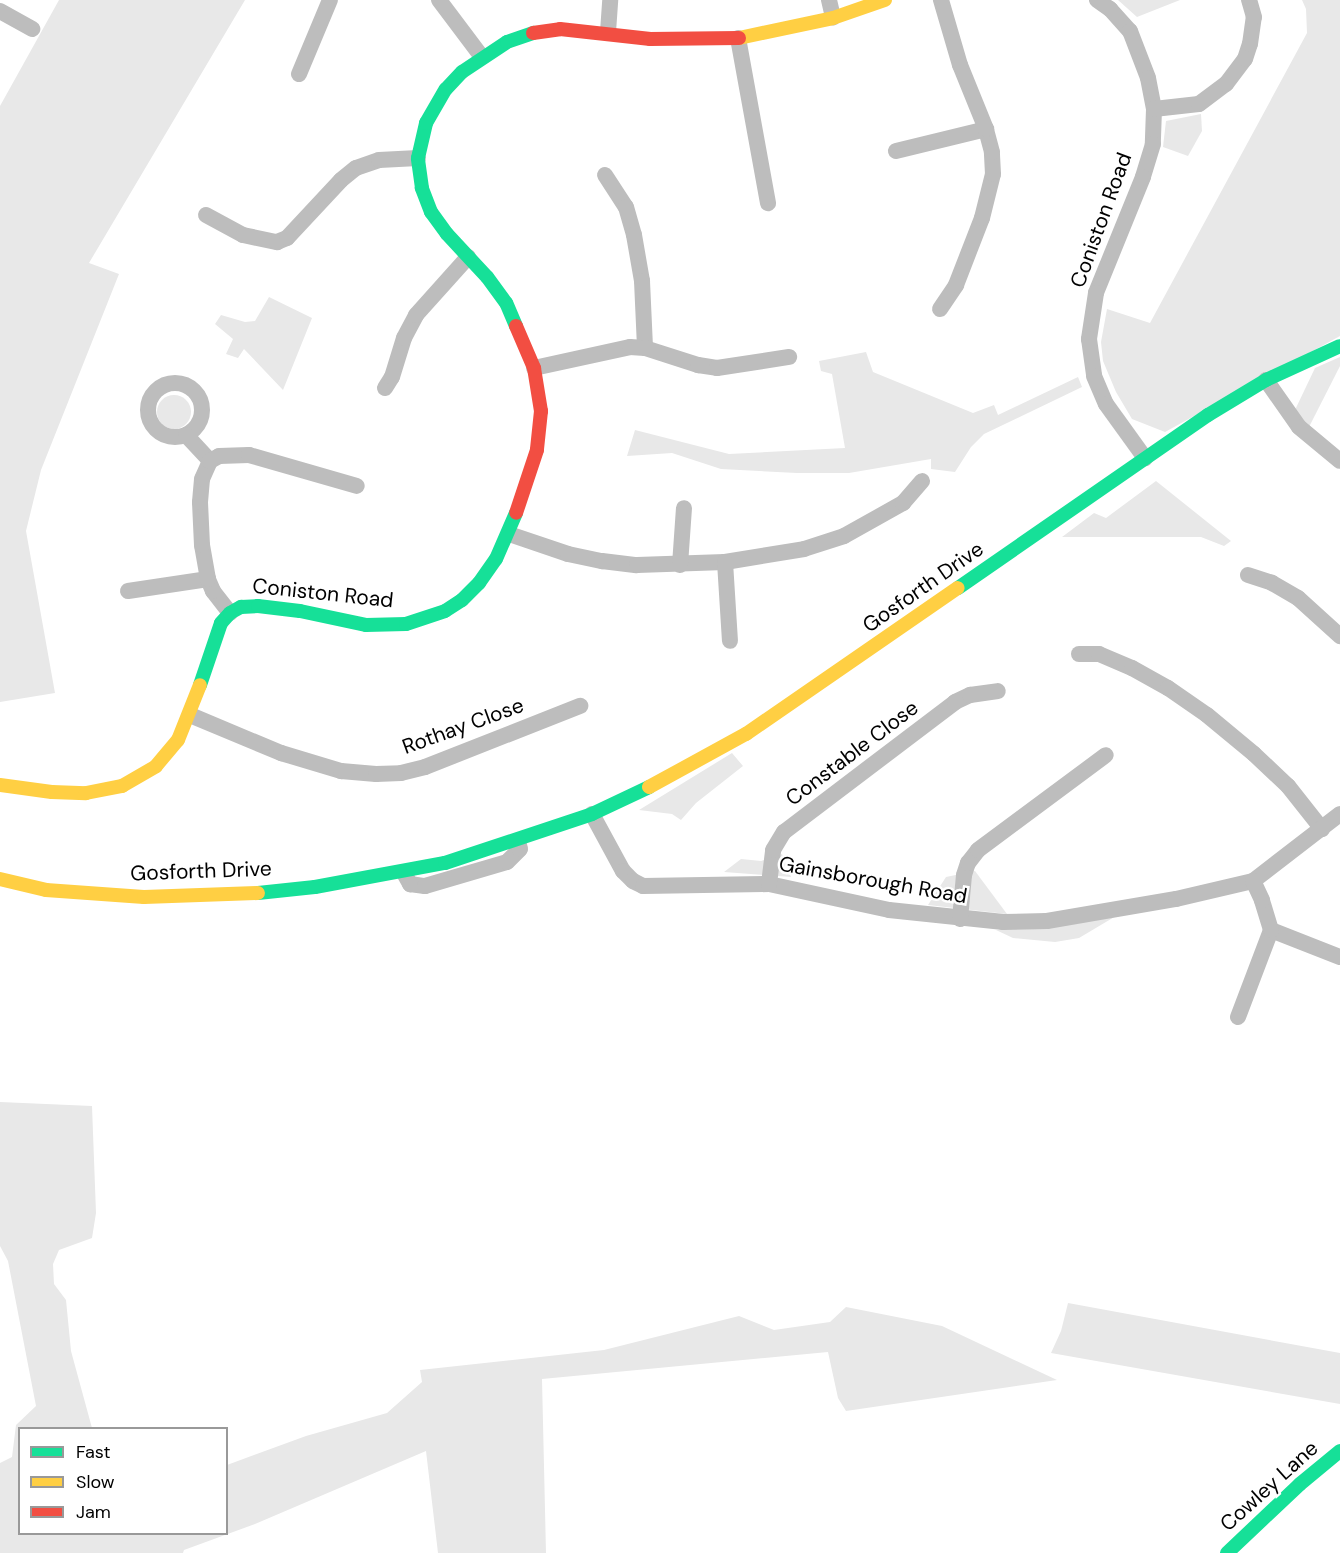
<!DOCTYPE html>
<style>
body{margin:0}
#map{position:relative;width:1340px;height:1553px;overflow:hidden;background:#fff;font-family:"DM Sans",sans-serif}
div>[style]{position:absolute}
.green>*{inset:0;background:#e8e8e8}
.round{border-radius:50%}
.street>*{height:16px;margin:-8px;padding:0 8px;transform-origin:8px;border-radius:8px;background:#bdbdbd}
.street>.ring{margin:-8px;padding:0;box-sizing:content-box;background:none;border:16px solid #bdbdbd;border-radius:50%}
.fast>*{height:14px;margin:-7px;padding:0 7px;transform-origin:7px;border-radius:7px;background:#16e098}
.slow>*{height:14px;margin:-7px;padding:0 7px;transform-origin:7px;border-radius:7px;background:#ffcf43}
.jam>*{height:14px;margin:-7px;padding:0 7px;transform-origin:7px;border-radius:7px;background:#f24e42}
span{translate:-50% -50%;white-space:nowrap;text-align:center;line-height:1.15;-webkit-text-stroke:5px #fff;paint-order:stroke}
.street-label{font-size:21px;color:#000}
.legend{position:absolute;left:18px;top:1427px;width:210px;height:108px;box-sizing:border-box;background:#fff;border:2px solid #999;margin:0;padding:8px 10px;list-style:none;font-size:18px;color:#000}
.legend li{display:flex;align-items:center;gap:12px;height:30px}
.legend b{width:30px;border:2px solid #999}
</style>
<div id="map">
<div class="green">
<i style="clip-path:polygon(59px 0,245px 0,89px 263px,119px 274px,41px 470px,26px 531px,55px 693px,0 702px,0 106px)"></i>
<i style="clip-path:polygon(1118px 0,1180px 0,1137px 17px)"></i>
<i style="clip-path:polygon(1302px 0,1340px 0,1340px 336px,1165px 432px,1132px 419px,1116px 392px,1103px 361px,1101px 342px,1107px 309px,1150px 323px,1307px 33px,1306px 9px)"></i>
<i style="clip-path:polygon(1201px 114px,1202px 131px,1188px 156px,1163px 147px,1166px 121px)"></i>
<i style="clip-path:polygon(269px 297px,312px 318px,283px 390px,244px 349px,238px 358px,226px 354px,233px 339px,215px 324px,221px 315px,245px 322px,255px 321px)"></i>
<i style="clip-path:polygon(866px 352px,873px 372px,973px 413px,994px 405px,998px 415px,1078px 377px,1082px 387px,984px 434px,971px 447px,955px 472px,931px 469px,931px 459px,849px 473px,797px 473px,721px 469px,672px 453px,627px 456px,635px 430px,729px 454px,845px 448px,832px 374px,821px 371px,819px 361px)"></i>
<i style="clip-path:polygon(1340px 357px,1340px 366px,1309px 427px,1295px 410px,1315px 368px)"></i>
<i class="round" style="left:157px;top:395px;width:34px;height:34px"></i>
<i style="clip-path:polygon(1156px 481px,1231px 541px,1224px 546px,1201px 537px,1062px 537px,1094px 513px,1106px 518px)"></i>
<i style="clip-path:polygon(732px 753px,743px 766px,696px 803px,681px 820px,672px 814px,639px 810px)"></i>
<i style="clip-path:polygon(782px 854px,791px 877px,724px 872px,741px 859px,761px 861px)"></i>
<i style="clip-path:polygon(975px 871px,1007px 914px,928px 905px,946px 877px)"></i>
<i style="clip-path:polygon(1116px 916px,1079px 938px,1055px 942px,1013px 938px,996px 930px,1035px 929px)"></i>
<i style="clip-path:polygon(0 1102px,92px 1106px,96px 1213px,92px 1238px,59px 1250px,53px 1264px,54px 1284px,66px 1300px,71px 1351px,92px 1428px,20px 1428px,20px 1534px,226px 1534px,227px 1465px,306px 1436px,387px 1413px,422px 1382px,420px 1370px,604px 1350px,739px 1316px,774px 1330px,830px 1322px,846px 1307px,942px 1326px,1057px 1380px,846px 1411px,838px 1398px,828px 1352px,542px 1379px,546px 1553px,438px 1553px,426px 1451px,255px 1524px,184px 1550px,183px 1553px,0 1553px,0 1463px,12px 1457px,16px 1425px,36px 1406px,8px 1261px,0 1246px)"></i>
<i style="clip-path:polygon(1068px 1303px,1340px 1353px,1340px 1404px,1051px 1353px,1061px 1331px)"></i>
</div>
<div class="street">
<i style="left:439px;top:0;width:71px;rotate:53deg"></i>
<i style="left:829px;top:0;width:18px;rotate:77deg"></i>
<i style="left:1097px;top:0;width:16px;rotate:35deg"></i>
<i style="left:1110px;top:9px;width:30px;rotate:48deg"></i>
<i style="left:1130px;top:31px;width:50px;rotate:69deg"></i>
<i style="left:1148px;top:78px;width:32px;rotate:79deg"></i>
<i style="left:1154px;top:109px;width:35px;rotate:92deg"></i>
<i style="left:1153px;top:144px;width:34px;rotate:107deg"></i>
<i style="left:1143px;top:177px;width:125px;rotate:112.1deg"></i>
<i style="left:1096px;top:293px;width:47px;rotate:98.7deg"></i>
<i style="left:1089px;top:339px;width:37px;rotate:82deg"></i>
<i style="left:1094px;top:376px;width:30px;rotate:67deg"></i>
<i style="left:1106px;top:404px;width:67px;rotate:54.2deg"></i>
<i style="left:0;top:11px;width:37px;rotate:29deg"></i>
<i style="left:608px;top:32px;width:32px;rotate:-86deg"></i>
<i style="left:738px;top:38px;width:168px;rotate:79.7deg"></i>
<i style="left:299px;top:74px;width:80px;rotate:-67.3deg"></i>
<i style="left:1154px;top:109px;width:45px;rotate:-6.3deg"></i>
<i style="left:1199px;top:104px;width:34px;rotate:-37deg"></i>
<i style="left:1226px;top:84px;width:31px;rotate:-53deg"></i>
<i style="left:1245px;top:59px;width:16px;rotate:-72deg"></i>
<i style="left:1250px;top:44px;width:27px;rotate:-82deg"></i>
<i style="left:1254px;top:17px;width:18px;rotate:-106deg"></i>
<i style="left:896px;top:151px;width:93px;rotate:-13.7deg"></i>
<i style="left:605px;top:175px;width:38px;rotate:57deg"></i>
<i style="left:626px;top:207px;width:29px;rotate:74deg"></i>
<i style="left:634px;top:235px;width:47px;rotate:80.1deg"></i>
<i style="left:642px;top:281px;width:67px;rotate:87.4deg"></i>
<i style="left:206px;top:215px;width:42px;rotate:28.4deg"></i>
<i style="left:243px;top:235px;width:35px;rotate:12deg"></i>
<i style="left:277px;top:242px;width:11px;rotate:-22deg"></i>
<i style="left:287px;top:238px;width:79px;rotate:-47deg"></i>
<i style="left:341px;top:180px;width:19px;rotate:-39deg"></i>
<i style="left:356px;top:168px;width:24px;rotate:-19deg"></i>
<i style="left:379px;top:160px;width:39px;rotate:-3deg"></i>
<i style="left:940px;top:309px;width:29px;rotate:-56deg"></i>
<i style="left:956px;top:285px;width:72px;rotate:-68.8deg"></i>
<i style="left:982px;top:218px;width:45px;rotate:-76deg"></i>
<i style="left:993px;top:174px;width:22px;rotate:-93deg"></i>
<i style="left:992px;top:152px;width:24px;rotate:-105deg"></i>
<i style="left:986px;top:129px;width:69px;rotate:-112.1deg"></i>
<i style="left:960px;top:65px;width:68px;rotate:-106.3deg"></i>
<i style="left:534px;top:368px;width:98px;rotate:-12.3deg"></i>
<i style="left:630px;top:347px;width:15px;rotate:4deg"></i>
<i style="left:645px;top:348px;width:56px;rotate:17.8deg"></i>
<i style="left:698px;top:365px;width:19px;rotate:9deg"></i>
<i style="left:717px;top:368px;width:73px;rotate:-8.7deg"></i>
<i style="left:1266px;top:380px;width:57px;rotate:54.9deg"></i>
<i style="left:1299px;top:427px;width:53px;rotate:39.7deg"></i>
<i class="ring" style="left:148px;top:383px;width:38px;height:38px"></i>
<i style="left:385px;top:388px;width:13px;rotate:-58deg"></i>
<i style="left:392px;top:377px;width:41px;rotate:-72.9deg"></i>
<i style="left:404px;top:338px;width:26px;rotate:-62deg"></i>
<i style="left:416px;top:315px;width:78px;rotate:-48.1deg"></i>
<i style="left:186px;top:435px;width:35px;rotate:47deg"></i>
<i style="left:509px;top:534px;width:62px;rotate:18.7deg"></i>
<i style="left:568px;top:554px;width:35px;rotate:12deg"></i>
<i style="left:602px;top:561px;width:35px;rotate:7deg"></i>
<i style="left:637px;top:565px;width:88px;rotate:-2deg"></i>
<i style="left:725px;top:562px;width:80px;rotate:-9.3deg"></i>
<i style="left:804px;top:549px;width:42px;rotate:-18deg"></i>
<i style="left:844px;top:536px;width:68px;rotate:-29.2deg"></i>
<i style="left:903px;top:503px;width:29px;rotate:-49deg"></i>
<i style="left:725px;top:562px;width:79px;rotate:86.4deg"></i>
<i style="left:680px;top:565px;width:57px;rotate:-86deg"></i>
<i style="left:1248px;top:575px;width:25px;rotate:18deg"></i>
<i style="left:1272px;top:583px;width:30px;rotate:30deg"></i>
<i style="left:1298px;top:598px;width:57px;rotate:42.1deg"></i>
<i style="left:128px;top:591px;width:81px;rotate:-8.5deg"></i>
<i style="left:230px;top:613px;width:28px;rotate:-128deg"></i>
<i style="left:213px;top:591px;width:13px;rotate:-113deg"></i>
<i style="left:208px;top:579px;width:35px;rotate:-100deg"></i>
<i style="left:202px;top:545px;width:43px;rotate:-92.7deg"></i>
<i style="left:200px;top:502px;width:23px;rotate:-85deg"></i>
<i style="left:202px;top:479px;width:20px;rotate:-66deg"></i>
<i style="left:210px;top:461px;width:10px;rotate:-29deg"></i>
<i style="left:219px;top:456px;width:30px;rotate:-2deg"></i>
<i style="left:249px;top:455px;width:112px;rotate:16deg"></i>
<i style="left:1079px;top:654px;width:20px"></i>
<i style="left:1099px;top:654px;width:36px;rotate:23deg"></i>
<i style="left:1132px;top:668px;width:41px;rotate:29.1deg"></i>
<i style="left:1168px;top:688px;width:47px;rotate:34.7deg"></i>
<i style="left:1207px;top:715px;width:61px;rotate:39.7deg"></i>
<i style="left:1254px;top:754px;width:47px;rotate:43.3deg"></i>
<i style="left:1288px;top:786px;width:55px;rotate:51.7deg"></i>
<i style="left:190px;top:715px;width:99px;rotate:22.7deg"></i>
<i style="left:281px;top:753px;width:63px;rotate:16.7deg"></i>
<i style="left:341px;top:771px;width:35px;rotate:5deg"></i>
<i style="left:376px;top:774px;width:25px;rotate:-2deg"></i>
<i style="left:401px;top:773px;width:25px;rotate:-14deg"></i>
<i style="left:425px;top:767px;width:167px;rotate:-21.5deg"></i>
<i style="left:592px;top:814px;width:65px;rotate:61.5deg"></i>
<i style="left:623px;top:871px;width:14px;rotate:45deg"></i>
<i style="left:633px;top:881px;width:11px;rotate:27deg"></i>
<i style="left:643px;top:886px;width:126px;rotate:-0.9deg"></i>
<i style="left:769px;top:884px;width:123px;rotate:12.2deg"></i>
<i style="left:889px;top:910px;width:115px;rotate:6deg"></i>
<i style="left:1003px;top:922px;width:44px;rotate:-1.3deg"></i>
<i style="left:1047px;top:921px;width:131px;rotate:-9.7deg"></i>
<i style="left:1176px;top:899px;width:79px;rotate:-13.2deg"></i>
<i style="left:1253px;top:881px;width:110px;rotate:-37.6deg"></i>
<i style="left:404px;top:873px;width:13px;rotate:61deg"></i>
<i style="left:410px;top:884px;width:15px;rotate:8deg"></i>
<i style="left:425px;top:886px;width:85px;rotate:-16.3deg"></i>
<i style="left:507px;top:862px;width:18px;rotate:-45deg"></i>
<i style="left:520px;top:849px;width:8px;rotate:-104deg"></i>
<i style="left:769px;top:884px;width:34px;rotate:-83deg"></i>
<i style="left:773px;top:850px;width:21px;rotate:-59deg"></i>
<i style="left:784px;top:832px;width:215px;rotate:-37.2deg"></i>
<i style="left:955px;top:702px;width:17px;rotate:-25deg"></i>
<i style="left:970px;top:695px;width:28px;rotate:-8deg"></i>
<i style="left:960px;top:919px;width:44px;rotate:-84.8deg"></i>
<i style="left:964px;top:875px;width:13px;rotate:-72deg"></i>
<i style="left:968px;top:863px;width:16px;rotate:-52deg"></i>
<i style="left:978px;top:850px;width:159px;rotate:-36.6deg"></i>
<i style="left:1271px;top:930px;width:74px;rotate:21.4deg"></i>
<i style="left:1238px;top:1017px;width:93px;rotate:-69.2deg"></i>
<i style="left:1271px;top:930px;width:31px;rotate:-107deg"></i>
<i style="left:1262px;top:900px;width:21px;rotate:-115deg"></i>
</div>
<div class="fast">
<i style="left:516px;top:326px;width:25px;rotate:-113deg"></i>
<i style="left:506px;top:303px;width:32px;rotate:-126deg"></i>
<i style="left:487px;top:277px;width:59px;rotate:-132.9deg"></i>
<i style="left:447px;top:234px;width:27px;rotate:-126deg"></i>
<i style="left:431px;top:212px;width:26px;rotate:-111deg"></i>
<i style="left:422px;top:188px;width:30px;rotate:-98deg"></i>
<i style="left:418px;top:158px;width:36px;rotate:-77deg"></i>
<i style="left:426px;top:123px;width:39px;rotate:-60deg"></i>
<i style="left:446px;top:89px;width:23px;rotate:-47deg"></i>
<i style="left:462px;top:72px;width:54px;rotate:-33.7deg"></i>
<i style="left:507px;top:42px;width:28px;rotate:-19deg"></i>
<i style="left:958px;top:588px;width:304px;rotate:-34.7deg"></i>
<i style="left:1208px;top:415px;width:68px;rotate:-31.1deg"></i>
<i style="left:1266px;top:380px;width:81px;rotate:-24.7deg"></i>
<i style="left:200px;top:685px;width:65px;rotate:-71.3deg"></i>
<i style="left:221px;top:623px;width:13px;rotate:-48deg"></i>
<i style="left:230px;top:613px;width:13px;rotate:-29deg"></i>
<i style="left:241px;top:607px;width:17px;rotate:-3deg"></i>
<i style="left:258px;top:606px;width:42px;rotate:6.8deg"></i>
<i style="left:300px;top:611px;width:67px;rotate:12deg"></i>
<i style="left:366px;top:625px;width:40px;rotate:-1.4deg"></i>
<i style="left:406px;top:624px;width:41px;rotate:-18.4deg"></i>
<i style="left:445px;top:611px;width:20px;rotate:-33deg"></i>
<i style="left:462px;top:600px;width:24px;rotate:-45deg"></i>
<i style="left:479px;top:583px;width:29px;rotate:-55deg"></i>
<i style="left:496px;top:559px;width:50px;rotate:-66.5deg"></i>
<i style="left:258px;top:893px;width:57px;rotate:-6deg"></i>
<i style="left:315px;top:887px;width:132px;rotate:-10.5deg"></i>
<i style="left:445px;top:863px;width:155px;rotate:-18.4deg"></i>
<i style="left:592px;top:814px;width:63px;rotate:-25.3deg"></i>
<i style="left:1227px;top:1553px;width:100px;rotate:-43.4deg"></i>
<i style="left:1300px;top:1484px;width:52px;rotate:-39.5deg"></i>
</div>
<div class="slow">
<i style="left:739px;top:38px;width:96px;rotate:-12deg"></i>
<i style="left:833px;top:18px;width:55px;rotate:-19.1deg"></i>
<i style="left:0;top:785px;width:52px;rotate:7.7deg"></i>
<i style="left:52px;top:792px;width:34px;rotate:2deg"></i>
<i style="left:86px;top:793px;width:37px;rotate:-11deg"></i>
<i style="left:122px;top:786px;width:39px;rotate:-30deg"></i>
<i style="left:156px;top:766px;width:34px;rotate:-50deg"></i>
<i style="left:178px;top:740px;width:59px;rotate:-68.2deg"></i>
<i style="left:649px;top:787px;width:111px;rotate:-28.7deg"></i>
<i style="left:746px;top:734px;width:257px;rotate:-34.6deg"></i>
<i style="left:0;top:879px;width:47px;rotate:13.4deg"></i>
<i style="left:46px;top:890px;width:98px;rotate:4.1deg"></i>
<i style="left:144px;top:897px;width:114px;rotate:-2deg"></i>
</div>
<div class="jam">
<i style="left:533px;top:33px;width:27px;rotate:-8deg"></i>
<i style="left:560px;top:29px;width:91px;rotate:6.3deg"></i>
<i style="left:650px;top:39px;width:89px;rotate:-0.6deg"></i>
<i style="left:516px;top:326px;width:46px;rotate:66.8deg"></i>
<i style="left:534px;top:368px;width:44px;rotate:80.8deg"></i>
<i style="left:541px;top:411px;width:39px;rotate:96deg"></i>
<i style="left:537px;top:450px;width:66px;rotate:108.4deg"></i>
</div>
<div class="street-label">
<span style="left:1101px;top:220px;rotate:-70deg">Coniston Road</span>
<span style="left:923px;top:587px;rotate:-35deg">Gosforth Drive</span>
<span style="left:323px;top:593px;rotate:6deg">Coniston Road</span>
<span style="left:463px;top:726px;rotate:-20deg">Rothay Close</span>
<span style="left:852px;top:753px;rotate:-37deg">Constable Close</span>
<span style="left:201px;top:871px;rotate:-2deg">Gosforth Drive</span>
<span style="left:873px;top:880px;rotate:10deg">Gainsborough Road</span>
<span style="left:1269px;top:1486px;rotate:-42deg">Cowley Lane</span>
</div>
<ul class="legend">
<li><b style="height:8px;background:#16e098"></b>Fast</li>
<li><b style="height:8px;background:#ffcf43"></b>Slow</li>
<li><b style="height:8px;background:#f24e42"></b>Jam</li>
</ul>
</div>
